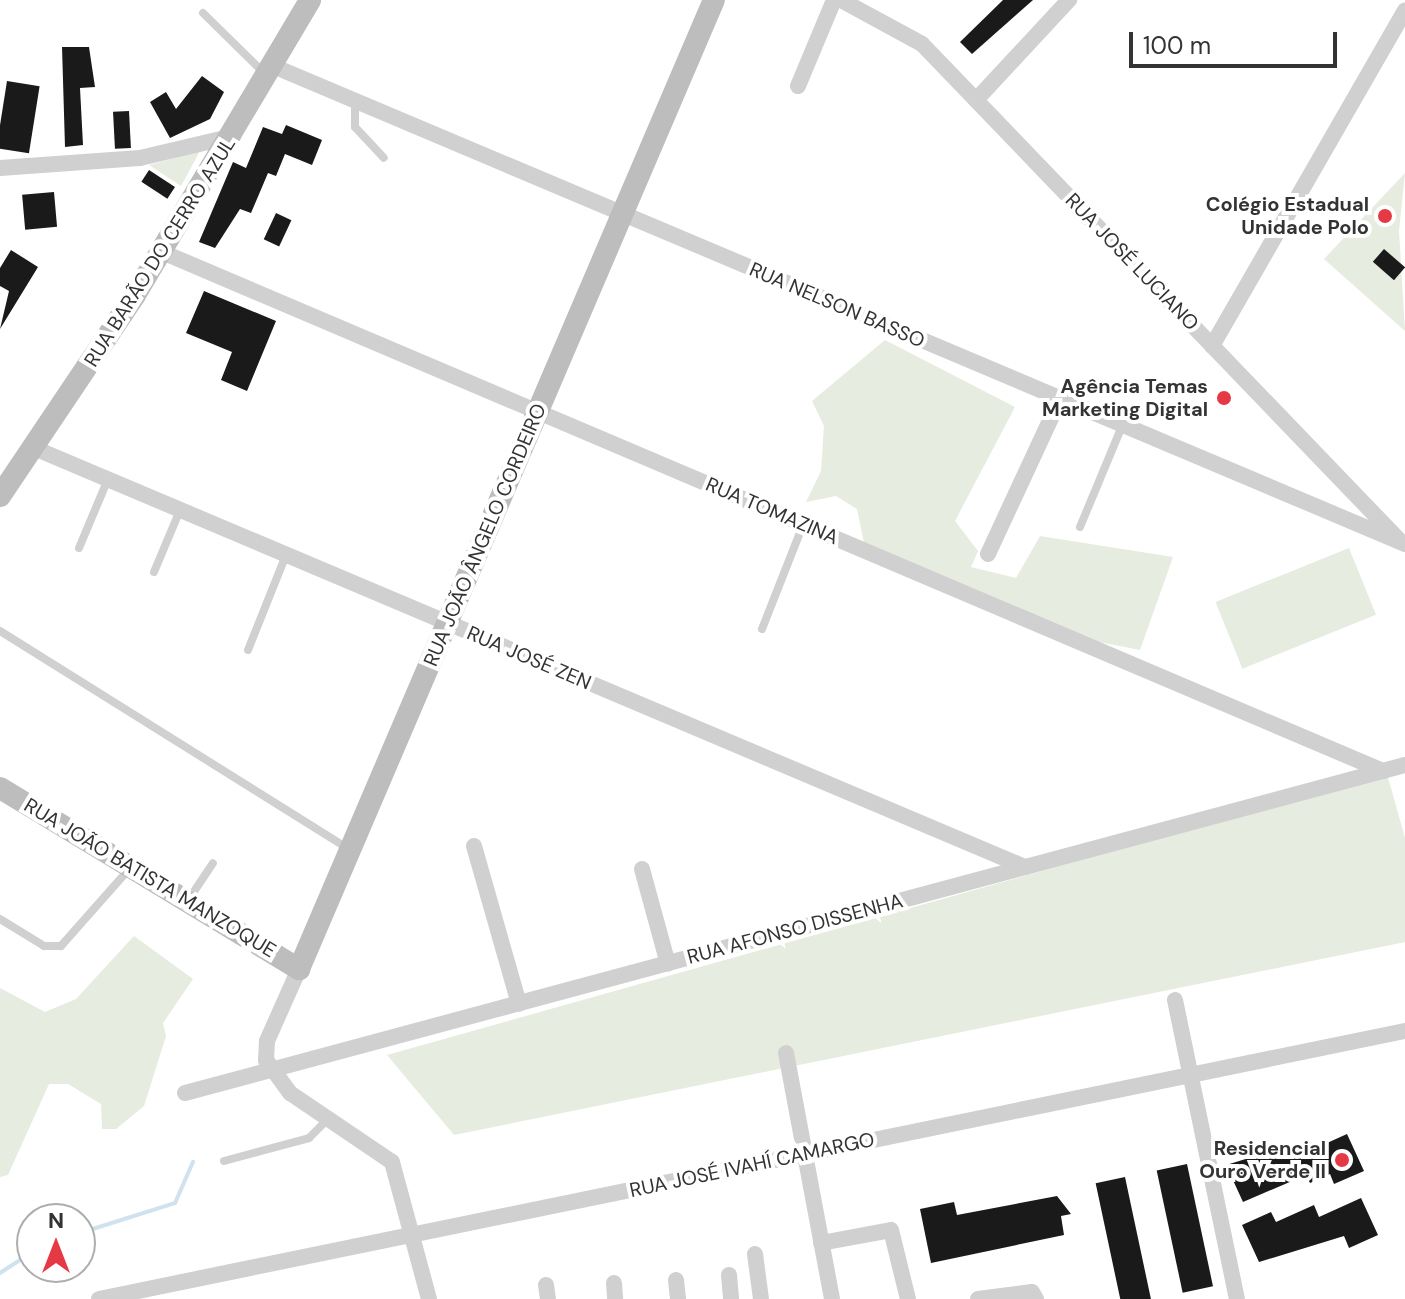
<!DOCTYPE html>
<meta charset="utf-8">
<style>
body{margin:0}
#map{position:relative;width:1405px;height:1299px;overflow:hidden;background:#fff;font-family:"DM Sans",sans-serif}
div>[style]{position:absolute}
.green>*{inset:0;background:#e6ecdf;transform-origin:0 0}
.stream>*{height:4px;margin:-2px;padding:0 2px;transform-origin:2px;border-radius:2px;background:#cfe2ee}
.building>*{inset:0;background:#1a1a1a;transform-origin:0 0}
.lane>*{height:8px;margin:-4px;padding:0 4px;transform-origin:4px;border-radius:4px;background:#d0d0d0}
.street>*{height:16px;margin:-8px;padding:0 8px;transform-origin:8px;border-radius:8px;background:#d0d0d0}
.secondary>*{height:22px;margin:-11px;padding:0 11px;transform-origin:11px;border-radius:11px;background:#bdbdbd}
.dots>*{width:22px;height:22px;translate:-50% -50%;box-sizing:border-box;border:4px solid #fff;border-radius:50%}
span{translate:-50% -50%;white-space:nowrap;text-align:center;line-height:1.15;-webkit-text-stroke:8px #fff;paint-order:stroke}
.poi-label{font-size:20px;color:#333;font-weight:700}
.right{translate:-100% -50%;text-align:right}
.street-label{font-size:20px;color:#333}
.north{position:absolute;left:16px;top:1203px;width:80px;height:80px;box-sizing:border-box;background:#fff;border:2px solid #adadad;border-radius:50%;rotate:0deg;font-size:22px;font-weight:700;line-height:32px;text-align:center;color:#333}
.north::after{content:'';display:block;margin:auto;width:28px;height:36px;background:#e63946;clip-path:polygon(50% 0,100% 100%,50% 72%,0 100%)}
.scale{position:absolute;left:1129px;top:32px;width:208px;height:36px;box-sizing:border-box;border:4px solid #333;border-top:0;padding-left:10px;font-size:24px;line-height:28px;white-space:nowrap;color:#333;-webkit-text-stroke:6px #fff;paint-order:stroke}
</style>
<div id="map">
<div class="green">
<i style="clip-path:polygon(200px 151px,181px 186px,149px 165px)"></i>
<i style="clip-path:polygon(1405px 173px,1399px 231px,1405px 331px,1324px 259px)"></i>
<i style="clip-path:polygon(885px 340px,1015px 407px,955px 521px,978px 551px,971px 567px,1016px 578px,1040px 536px,1173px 557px,1140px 650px,1089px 640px,864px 543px,857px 509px,836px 496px,806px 502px,821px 471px,824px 426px,812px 401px)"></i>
<i style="left:1349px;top:548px;width:72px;height:144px;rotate:68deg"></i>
<i style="clip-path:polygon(1387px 774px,1405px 838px,1405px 942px,454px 1135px,387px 1055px)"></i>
<i style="clip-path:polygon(134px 936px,193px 979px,163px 1023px,166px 1036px,144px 1106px,116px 1129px,102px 1129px,101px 1104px,68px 1084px,49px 1084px,8px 1175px,0 1177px,0 988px,45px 1012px,76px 999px)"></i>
</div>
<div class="stream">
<i style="left:80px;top:1233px;width:100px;rotate:-17.5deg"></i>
<i style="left:175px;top:1203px;width:45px;rotate:-66.3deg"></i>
<i style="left:0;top:1273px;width:38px;rotate:-33deg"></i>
</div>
<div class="building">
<i style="clip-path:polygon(1003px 0,1033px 0,972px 54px,960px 42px)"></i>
<i style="clip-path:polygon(62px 47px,89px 47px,95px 87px,80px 88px,83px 145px,65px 147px)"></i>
<i style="clip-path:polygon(202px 76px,224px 92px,210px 119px,170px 138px,150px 102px,166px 92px,176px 109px)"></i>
<i style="left:7px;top:81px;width:33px;height:68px;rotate:9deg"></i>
<i style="left:129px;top:111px;width:37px;height:16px;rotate:87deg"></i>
<i style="clip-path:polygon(286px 125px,322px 140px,312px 165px,285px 154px,276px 176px,268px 173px,251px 213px,240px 209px,215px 248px,199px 242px,233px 162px,246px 168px,263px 127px,282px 134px)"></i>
<i style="left:149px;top:170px;width:31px;height:14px;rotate:33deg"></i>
<i style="left:54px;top:192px;width:35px;height:32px;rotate:85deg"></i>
<i style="left:276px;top:213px;width:17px;height:29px;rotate:25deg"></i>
<i style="left:1384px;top:249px;width:28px;height:17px;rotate:41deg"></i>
<i style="clip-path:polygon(11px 250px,38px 267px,0 329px,9px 291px,0 286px,0 268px)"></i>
<i style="clip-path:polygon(204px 291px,276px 321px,247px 391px,221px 380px,232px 352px,186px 333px)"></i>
<i style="clip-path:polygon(1347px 1134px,1364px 1171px,1334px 1184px,1330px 1174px,1310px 1183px,1306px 1175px,1243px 1202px,1226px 1165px,1302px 1142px,1307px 1152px)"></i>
<i style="left:1187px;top:1164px;width:125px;height:31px;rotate:78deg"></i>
<i style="left:1125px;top:1177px;width:125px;height:30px;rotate:78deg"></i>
<i style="clip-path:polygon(1057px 1196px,1071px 1214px,1061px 1216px,1064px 1235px,931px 1263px,920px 1209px,954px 1202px,957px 1215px)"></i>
<i style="clip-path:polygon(1361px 1198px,1378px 1235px,1349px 1248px,1344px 1236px,1259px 1262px,1242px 1225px,1271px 1212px,1276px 1222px,1314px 1205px,1319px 1217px)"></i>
</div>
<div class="lane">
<i style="left:203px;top:13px;width:87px;rotate:44.5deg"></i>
<i style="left:355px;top:101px;width:26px;rotate:90deg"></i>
<i style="left:355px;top:127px;width:42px;rotate:46.9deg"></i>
<i style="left:1080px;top:527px;width:109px;rotate:-67.4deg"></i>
<i style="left:79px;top:548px;width:75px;rotate:-67.2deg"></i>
<i style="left:154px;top:572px;width:67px;rotate:-67.2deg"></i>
<i style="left:762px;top:629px;width:112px;rotate:-68.5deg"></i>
<i style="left:0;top:631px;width:411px;rotate:32deg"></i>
<i style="left:248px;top:650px;width:102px;rotate:-68.2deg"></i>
<i style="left:189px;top:899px;width:43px;rotate:-56.3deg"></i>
<i style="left:0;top:919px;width:52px;rotate:31.5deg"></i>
<i style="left:44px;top:946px;width:17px"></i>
<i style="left:61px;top:946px;width:104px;rotate:-48.5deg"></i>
<i style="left:224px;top:1161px;width:88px;rotate:-15.1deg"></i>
<i style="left:309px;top:1138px;width:27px;rotate:-45deg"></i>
</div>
<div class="street">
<i style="left:841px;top:0;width:92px;rotate:28.5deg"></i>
<i style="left:922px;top:44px;width:688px;rotate:46.12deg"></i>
<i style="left:273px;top:66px;width:1229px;rotate:22.89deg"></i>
<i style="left:798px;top:86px;width:93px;rotate:-67.3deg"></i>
<i style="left:976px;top:100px;width:137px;rotate:-47.1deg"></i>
<i style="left:0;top:168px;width:140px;rotate:-4.1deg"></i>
<i style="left:140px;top:158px;width:96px;rotate:-13.3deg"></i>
<i style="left:162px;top:252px;width:1327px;rotate:23.03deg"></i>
<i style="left:1212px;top:346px;width:387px;rotate:-60.1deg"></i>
<i style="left:34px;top:448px;width:1076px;rotate:22.92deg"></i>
<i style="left:988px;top:554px;width:171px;rotate:-65.1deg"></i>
<i style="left:474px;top:846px;width:164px;rotate:74.1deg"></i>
<i style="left:642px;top:869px;width:98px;rotate:74.7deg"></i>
<i style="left:299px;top:969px;width:79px;rotate:114deg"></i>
<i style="left:267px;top:1041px;width:19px;rotate:93deg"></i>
<i style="left:266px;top:1060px;width:41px;rotate:54deg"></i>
<i style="left:290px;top:1093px;width:123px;rotate:34.1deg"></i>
<i style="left:392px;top:1162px;width:142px;rotate:74.9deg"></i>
<i style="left:1175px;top:1000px;width:305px;rotate:78.3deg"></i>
<i style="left:786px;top:1053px;width:250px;rotate:79.4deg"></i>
<i style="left:185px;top:1093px;width:1263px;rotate:-15.05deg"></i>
<i style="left:821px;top:1243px;width:71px;rotate:-10.5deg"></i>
<i style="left:891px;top:1230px;width:71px;rotate:76.2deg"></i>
<i style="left:755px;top:1254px;width:45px;rotate:82.4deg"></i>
<i style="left:729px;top:1275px;width:24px;rotate:85deg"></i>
<i style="left:676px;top:1280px;width:19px;rotate:84deg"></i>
<i style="left:614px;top:1283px;width:16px;rotate:86deg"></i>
<i style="left:546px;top:1285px;width:14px;rotate:82deg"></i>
<i style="left:99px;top:1299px;width:1333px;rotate:-11.6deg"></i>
<i style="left:978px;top:1299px;width:54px;rotate:-7.4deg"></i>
<i style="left:1032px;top:1292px;width:8px;rotate:60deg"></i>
</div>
<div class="secondary">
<i style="left:0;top:496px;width:242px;rotate:-56.1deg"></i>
<i style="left:135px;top:295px;width:343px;rotate:-59.3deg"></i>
<i style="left:0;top:788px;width:350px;rotate:31.2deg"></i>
<i style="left:299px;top:969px;width:1054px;rotate:-66.82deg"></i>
</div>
<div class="dots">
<i style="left:1385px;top:216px;background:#e63946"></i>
<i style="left:1224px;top:398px;background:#e63946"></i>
<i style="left:1342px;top:1160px;background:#e63946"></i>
</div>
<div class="poi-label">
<span class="right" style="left:1369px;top:216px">Colégio Estadual<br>Unidade Polo</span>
<span class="right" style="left:1208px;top:398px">Agência Temas<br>Marketing Digital</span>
<span class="right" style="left:1326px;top:1160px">Residencial<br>Ouro Verde II</span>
</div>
<div class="street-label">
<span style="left:160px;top:252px;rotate:-58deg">RUA BARÃO DO CERRO AZUL</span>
<span style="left:1132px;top:262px;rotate:46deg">RUA JOSÉ LUCIANO</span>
<span style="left:837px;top:305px;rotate:23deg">RUA NELSON BASSO</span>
<span style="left:772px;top:511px;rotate:23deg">RUA TOMAZINA</span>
<span style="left:485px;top:535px;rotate:-67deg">RUA JOÃO ÂNGELO CORDEIRO</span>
<span style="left:529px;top:658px;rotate:23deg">RUA JOSÉ ZEN</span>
<span style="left:150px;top:878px;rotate:31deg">RUA JOÃO BATISTA MANZOQUE</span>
<span style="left:795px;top:929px;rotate:-15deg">RUA AFONSO DISSENHA</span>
<span style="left:752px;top:1165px;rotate:-12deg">RUA JOSÉ IVAHÍ CAMARGO</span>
</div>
<div class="north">N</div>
<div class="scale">100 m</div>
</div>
